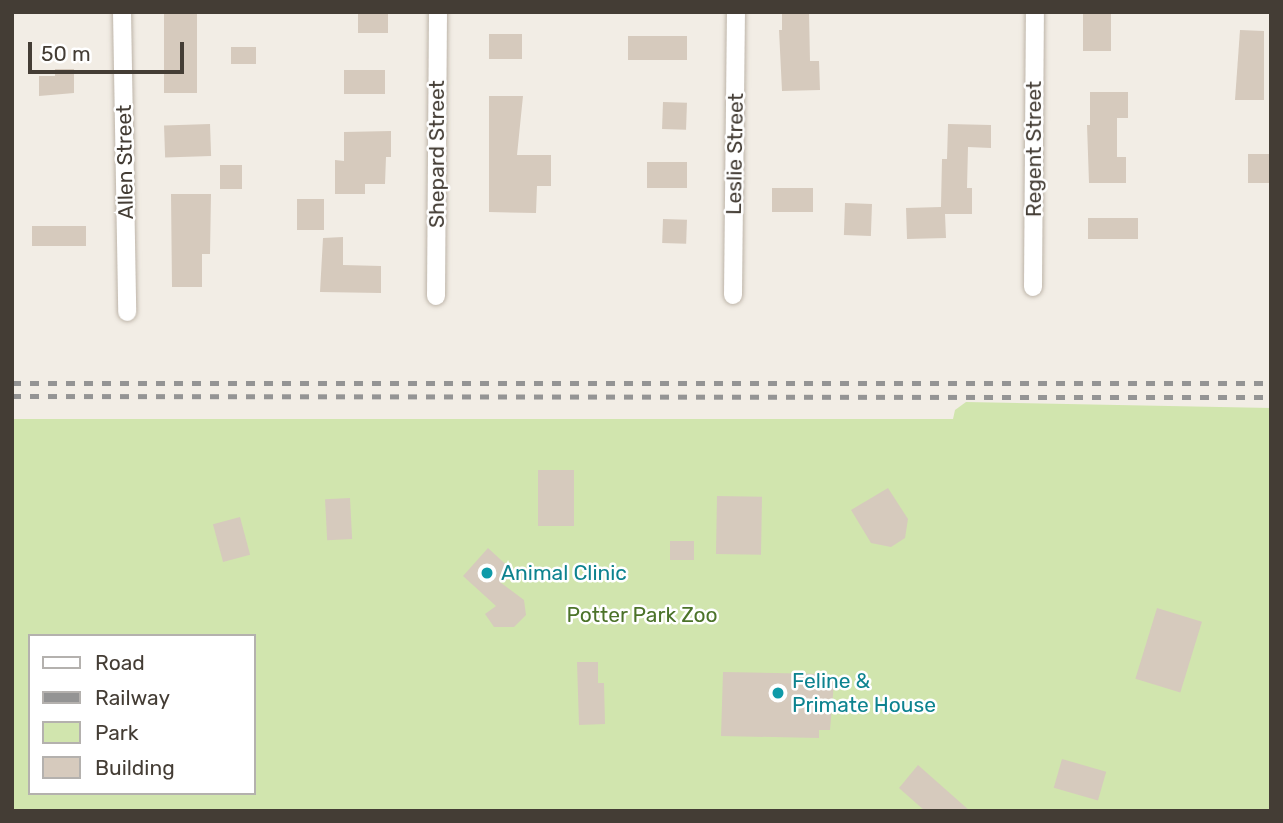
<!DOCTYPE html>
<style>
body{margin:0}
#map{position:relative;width:1283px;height:823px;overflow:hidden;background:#f2ede5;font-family:Rubik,sans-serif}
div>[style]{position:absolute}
.green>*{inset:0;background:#d1e5ae}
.building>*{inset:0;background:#d6cabd;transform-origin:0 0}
.roads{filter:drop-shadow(0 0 2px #bdb4a8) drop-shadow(0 0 2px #bdb4a8)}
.street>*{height:18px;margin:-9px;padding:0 9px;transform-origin:9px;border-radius:9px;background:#fff}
.rail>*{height:5px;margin-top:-2.5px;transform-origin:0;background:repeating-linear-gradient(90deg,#949494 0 9px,transparent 0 18px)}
.dots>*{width:19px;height:19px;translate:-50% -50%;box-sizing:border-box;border:4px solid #fff;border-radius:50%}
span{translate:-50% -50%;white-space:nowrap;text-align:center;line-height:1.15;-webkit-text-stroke:5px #fff;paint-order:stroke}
.street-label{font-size:21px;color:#443d35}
.culture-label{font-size:21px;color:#0d838f}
.left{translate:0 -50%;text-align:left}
.park-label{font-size:21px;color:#4c732a}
.frame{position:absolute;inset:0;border:14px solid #443d35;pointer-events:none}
.legend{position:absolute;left:28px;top:634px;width:228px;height:161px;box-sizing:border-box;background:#fff;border:2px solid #b4b1ae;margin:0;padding:9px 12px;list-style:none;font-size:21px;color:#443d35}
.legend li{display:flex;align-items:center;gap:14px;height:35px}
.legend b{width:35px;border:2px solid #b4b1ae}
.scale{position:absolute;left:28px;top:42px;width:156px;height:32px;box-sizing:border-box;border:4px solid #443d35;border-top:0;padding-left:9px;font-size:21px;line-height:24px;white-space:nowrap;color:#443d35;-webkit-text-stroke:5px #fff;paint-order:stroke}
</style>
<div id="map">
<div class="green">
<i style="clip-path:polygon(evenodd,966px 402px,1271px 408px,1271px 811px,12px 811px,12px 419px,953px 419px,955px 410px,966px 402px,30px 636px,254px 636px,254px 793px,30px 793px,30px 636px)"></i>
</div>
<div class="building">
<i style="left:164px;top:12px;width:33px;height:81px"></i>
<i style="left:358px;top:12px;width:30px;height:21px"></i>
<i style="clip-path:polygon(782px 12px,809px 12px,810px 61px,819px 61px,820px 90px,782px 91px,779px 30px,782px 30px)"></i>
<i style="left:1083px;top:12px;width:28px;height:39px"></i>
<i style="clip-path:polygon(1240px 30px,1264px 31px,1264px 100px,1235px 100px)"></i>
<i style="left:489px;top:34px;width:33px;height:25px"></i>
<i style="left:628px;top:36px;width:59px;height:24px"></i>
<i style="left:231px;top:47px;width:25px;height:17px"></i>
<i style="clip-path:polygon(55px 69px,74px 69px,74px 93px,39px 96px,39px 76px,55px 76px)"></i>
<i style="left:344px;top:70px;width:41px;height:24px"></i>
<i style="clip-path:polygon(1090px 92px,1128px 92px,1128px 118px,1117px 118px,1117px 157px,1126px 157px,1126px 183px,1089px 183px,1087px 125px,1090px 125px)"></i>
<i style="clip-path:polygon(489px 96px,523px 96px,517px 155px,551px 155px,551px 186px,537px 186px,536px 213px,489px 212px)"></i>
<i style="left:663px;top:102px;width:24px;height:27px;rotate:2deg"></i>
<i style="left:210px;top:124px;width:32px;height:46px;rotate:88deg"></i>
<i style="clip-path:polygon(948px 124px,991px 125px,991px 148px,968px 147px,967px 188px,972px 188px,972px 214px,945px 214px,946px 238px,907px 239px,906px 208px,941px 207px,942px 159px,947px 159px)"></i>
<i style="clip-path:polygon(391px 131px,391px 157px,386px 157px,385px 184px,365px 184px,365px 194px,335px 194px,335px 160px,344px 161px,344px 132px)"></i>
<i style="left:1248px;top:154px;width:23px;height:29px"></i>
<i style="left:647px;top:162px;width:40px;height:26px"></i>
<i style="left:220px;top:165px;width:22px;height:24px"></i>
<i style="left:813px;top:188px;width:24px;height:41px;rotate:90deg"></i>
<i style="clip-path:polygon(171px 194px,211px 194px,210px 254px,202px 254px,202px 287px,172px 287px)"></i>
<i style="left:297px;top:199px;width:27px;height:31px"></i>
<i style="left:845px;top:203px;width:27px;height:32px;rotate:2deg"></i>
<i style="left:1088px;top:218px;width:50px;height:21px"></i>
<i style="left:663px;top:219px;width:24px;height:24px;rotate:2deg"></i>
<i style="left:32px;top:226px;width:54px;height:20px"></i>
<i style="clip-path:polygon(343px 237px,343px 265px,381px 266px,381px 293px,320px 292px,323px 238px)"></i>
<i style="left:538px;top:470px;width:36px;height:56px"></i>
<i style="clip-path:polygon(888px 488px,908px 519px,905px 538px,891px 547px,871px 543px,851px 510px)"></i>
<i style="left:717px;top:496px;width:45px;height:58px;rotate:1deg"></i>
<i style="left:350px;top:498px;width:41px;height:25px;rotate:87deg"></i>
<i style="left:240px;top:517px;width:39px;height:28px;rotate:75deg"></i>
<i style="left:670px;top:541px;width:24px;height:19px"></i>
<i style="clip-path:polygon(488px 548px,512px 570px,500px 582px,524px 600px,526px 615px,514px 627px,494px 627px,485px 614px,496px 606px,463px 576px)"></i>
<i style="left:1157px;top:608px;width:47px;height:74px;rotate:17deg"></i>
<i style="clip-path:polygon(577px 662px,598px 662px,598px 683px,604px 683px,605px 724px,579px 725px)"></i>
<i style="clip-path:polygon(723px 672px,822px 674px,823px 681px,834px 682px,830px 730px,819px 730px,819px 738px,721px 736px)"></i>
<i style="left:1062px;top:759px;width:46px;height:30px;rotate:16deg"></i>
<i style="clip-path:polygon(918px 765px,970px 811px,925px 811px,899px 788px)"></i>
</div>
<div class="roads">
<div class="street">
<i style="left:122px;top:12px;width:300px;rotate:89deg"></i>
<i style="left:1033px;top:287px;width:275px;rotate:-89.6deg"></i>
<i style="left:733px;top:295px;width:283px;rotate:-89.4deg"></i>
<i style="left:436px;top:296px;width:284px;rotate:-89.6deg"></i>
</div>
</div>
<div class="rail">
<i style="left:12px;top:383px;width:1259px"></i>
<i style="left:12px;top:396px;width:1259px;rotate:0.05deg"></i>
</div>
<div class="dots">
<i style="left:487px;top:573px;background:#0f9aa8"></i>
<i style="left:778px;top:693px;background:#0f9aa8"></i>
</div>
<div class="street-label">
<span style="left:1034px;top:149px;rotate:-90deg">Regent Street</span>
<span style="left:437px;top:154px;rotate:-90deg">Shepard Street</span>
<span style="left:735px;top:154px;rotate:-89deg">Leslie Street</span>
<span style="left:125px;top:162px;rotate:-91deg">Allen Street</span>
</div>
<div class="culture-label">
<span class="left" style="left:501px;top:573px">Animal Clinic</span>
<span class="left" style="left:792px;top:693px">Feline &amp;<br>Primate House</span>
</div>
<div class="park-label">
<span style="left:642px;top:615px">Potter Park Zoo</span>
</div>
<div class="frame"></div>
<ul class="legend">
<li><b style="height:9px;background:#fff"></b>Road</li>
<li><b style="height:9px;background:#949494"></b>Railway</li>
<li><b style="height:19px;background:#d1e5ae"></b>Park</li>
<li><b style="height:19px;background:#d6cabd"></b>Building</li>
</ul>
<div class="scale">50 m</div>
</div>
